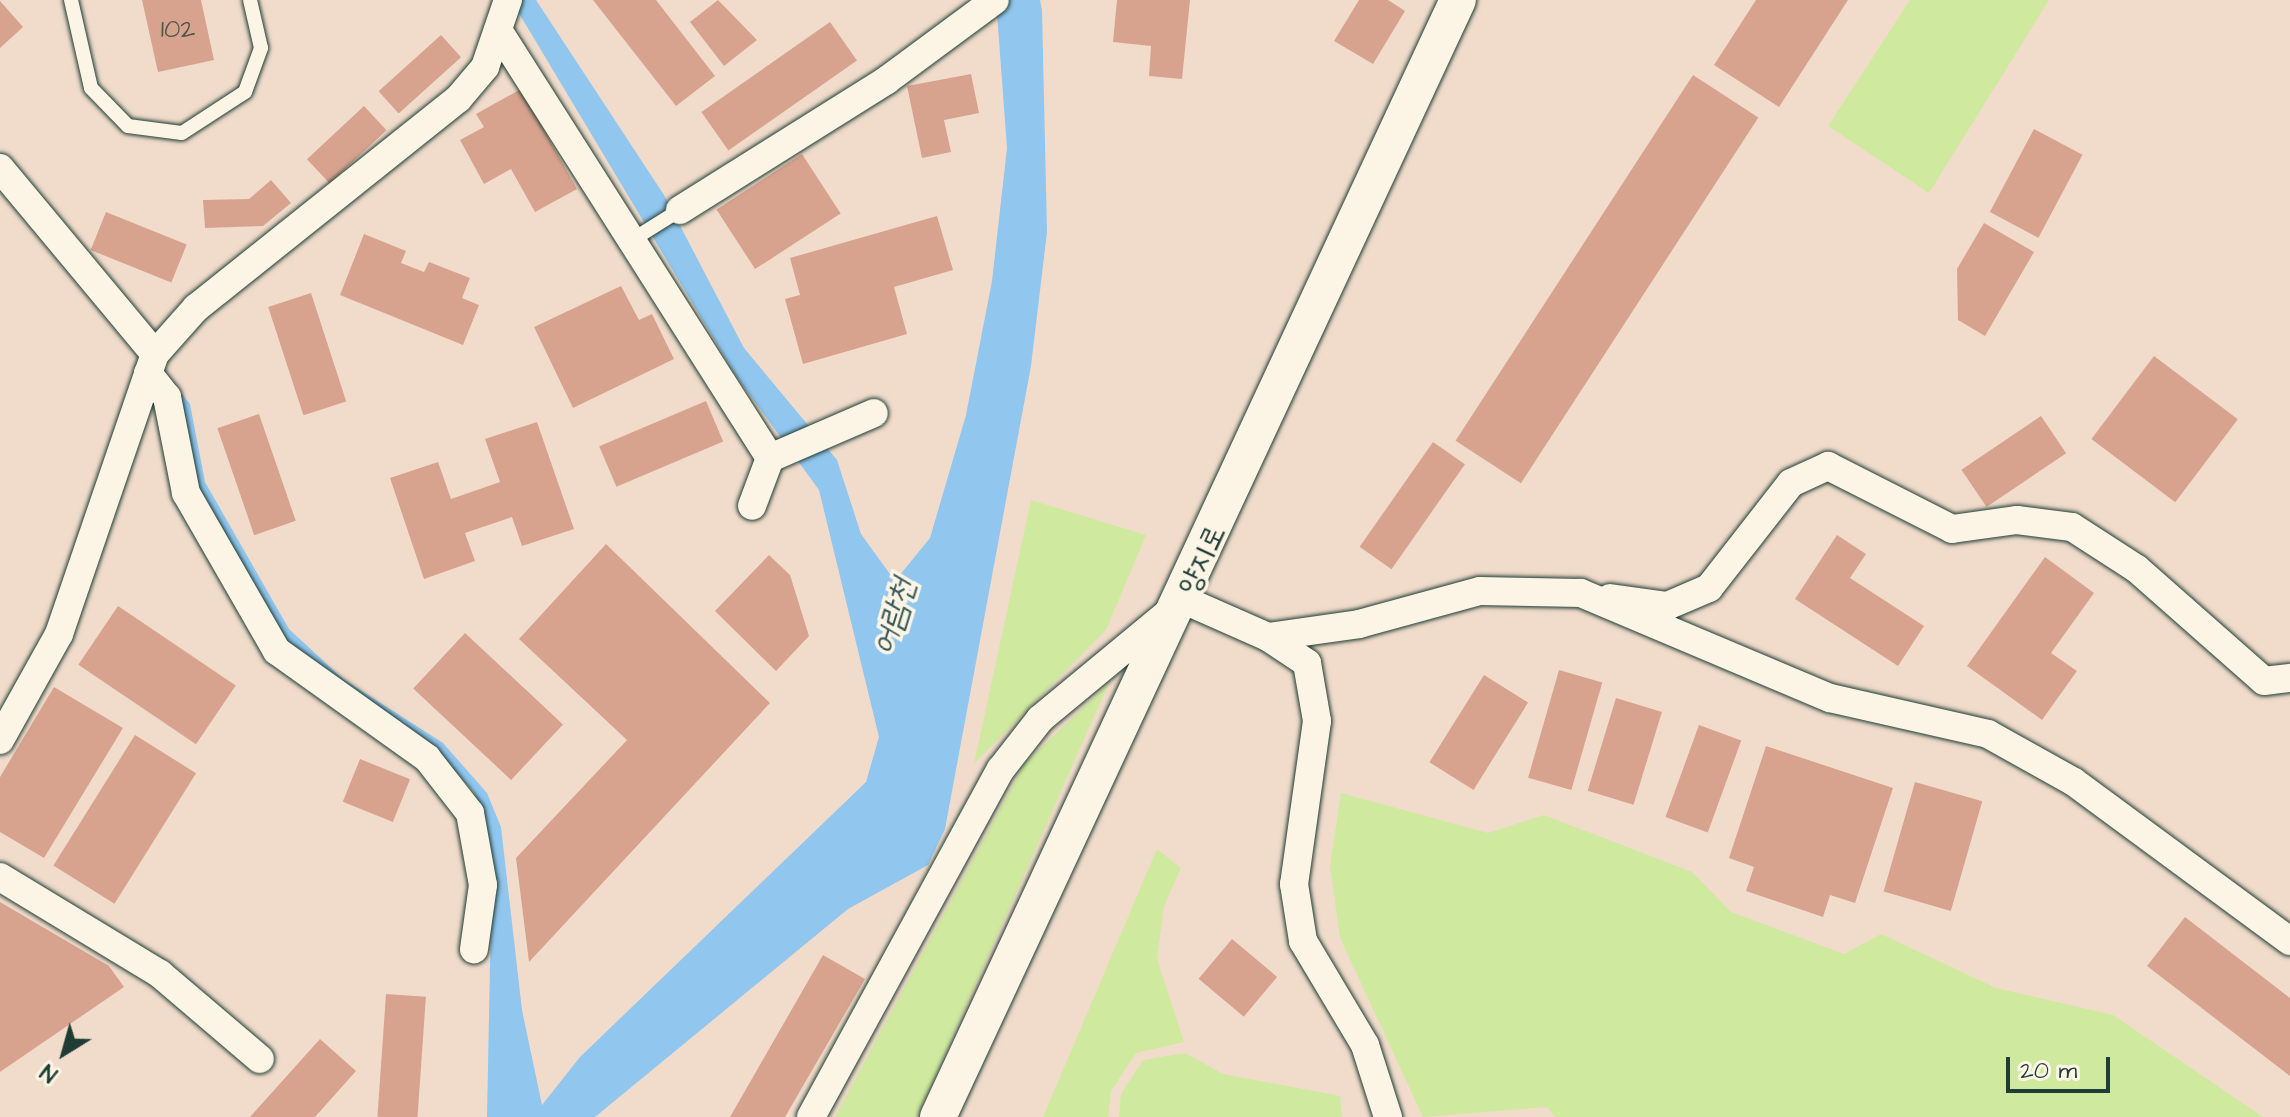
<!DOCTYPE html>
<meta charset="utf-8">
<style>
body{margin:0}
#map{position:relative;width:2290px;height:1117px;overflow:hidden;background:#f1dccb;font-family:"Architects Daughter","Poor Story",sans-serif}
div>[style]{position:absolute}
.green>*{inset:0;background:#cfe99f}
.water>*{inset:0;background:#91c6ef}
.building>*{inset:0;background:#d8a38e;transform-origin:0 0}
.roads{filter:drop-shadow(0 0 2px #1f3d34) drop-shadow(0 0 2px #1f3d34)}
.service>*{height:14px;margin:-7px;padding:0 7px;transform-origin:7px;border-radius:7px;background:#fcf5e5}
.minor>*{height:28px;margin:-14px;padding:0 14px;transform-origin:14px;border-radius:14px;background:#fcf5e5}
.tertiary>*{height:36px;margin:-18px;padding:0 18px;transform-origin:18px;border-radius:18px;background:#fcf5e5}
span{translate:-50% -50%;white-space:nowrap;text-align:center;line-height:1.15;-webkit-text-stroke:7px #fcf5e5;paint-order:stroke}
.number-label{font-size:26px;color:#4d564a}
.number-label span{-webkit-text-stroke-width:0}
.street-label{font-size:30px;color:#1f3d34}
.water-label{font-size:32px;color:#365859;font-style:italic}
.north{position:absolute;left:24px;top:1013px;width:80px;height:80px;-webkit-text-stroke:6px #fcf5e5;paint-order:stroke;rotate:217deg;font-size:22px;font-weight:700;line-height:32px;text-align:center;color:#1f3d34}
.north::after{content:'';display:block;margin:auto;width:28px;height:36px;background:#1f3d34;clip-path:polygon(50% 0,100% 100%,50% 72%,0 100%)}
.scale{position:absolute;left:2006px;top:1057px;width:104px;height:36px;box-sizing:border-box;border:4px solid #1f3d34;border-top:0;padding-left:10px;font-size:24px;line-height:28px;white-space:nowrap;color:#1f3d34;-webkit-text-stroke:6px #fcf5e5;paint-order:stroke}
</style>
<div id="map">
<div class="green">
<i style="clip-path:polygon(1910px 0,2049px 0,1929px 193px,1828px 126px)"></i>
<i style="clip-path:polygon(1031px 500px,1146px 535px,1106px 630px,974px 764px)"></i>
<i style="clip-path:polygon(1109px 683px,917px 1117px,835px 1117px,1024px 764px)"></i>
<i style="clip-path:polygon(1341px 793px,1488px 833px,1544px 815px,1692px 872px,1731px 912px,1844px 954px,1881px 934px,1996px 988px,2113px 1015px,2263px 1117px,1555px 1117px,1547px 1107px,1423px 1117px,1340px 938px,1330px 866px)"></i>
<i style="clip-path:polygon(1157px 849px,1181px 868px,1164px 906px,1157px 959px,1184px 1042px,1136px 1053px,1111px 1091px,1108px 1117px,1043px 1117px)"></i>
<i style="clip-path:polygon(1185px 1053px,1223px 1074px,1340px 1096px,1342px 1117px,1119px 1117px,1121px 1094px,1143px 1060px)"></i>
</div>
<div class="water">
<i style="clip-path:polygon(511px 0,536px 0,664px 195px,744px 348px,837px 460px,861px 534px,895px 581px,930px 538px,966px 415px,992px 281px,1007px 148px,996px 0,1040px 0,1042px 10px,1047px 232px,1031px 366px,945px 829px,928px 865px,848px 909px,595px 1117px,487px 1117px,492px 865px,474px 792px,440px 754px,289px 649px,205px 518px,163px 370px,190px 404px,205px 482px,289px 629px,343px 679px,443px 743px,487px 793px,501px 827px,522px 1010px,542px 1105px,580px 1057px,866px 782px,879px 737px,819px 490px,736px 376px)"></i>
</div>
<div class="building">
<i style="clip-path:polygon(142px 0,201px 0,214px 60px,158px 72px)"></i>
<i style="clip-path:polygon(593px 0,656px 0,715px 76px,676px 106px)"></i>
<i style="clip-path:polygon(718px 0,757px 40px,724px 66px,690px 22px)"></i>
<i style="clip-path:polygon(1117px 0,1190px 0,1182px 79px,1149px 76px,1151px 46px,1113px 42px)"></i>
<i style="clip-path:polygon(1359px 0,1388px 0,1405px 11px,1373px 64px,1334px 41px)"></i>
<i style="clip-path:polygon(1756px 0,1848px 0,1779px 107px,1714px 65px)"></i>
<i style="clip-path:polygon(0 1px,23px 27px,0 48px)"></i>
<i style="left:830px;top:22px;width:47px;height:157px;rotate:55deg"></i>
<i style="left:441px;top:35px;width:30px;height:84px;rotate:48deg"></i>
<i style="clip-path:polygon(971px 74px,979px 113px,944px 120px,951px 152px,922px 158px,907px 86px)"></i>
<i style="left:1693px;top:75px;width:78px;height:436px;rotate:33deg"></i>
<i style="clip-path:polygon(521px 89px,577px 189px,535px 212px,511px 169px,484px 184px,460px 140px,484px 127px,476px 114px)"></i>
<i style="left:364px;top:106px;width:33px;height:78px;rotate:47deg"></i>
<i style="left:2034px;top:129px;width:55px;height:94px;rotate:28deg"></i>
<i style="left:802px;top:154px;width:71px;height:102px;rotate:57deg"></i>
<i style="clip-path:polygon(271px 180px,291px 203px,263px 226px,205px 228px,203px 200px,249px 199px)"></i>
<i style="left:106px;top:212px;width:87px;height:41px;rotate:22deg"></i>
<i style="clip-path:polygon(937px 216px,953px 270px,894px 287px,907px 334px,803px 364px,785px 299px,800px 295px,790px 258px)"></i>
<i style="clip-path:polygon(1984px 223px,2034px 252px,1985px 336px,1958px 320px,1957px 269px)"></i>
<i style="clip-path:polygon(364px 234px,406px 251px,401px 263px,424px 272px,429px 262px,470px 278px,462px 298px,479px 305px,463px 345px,340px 295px)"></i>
<i style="clip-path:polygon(621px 286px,639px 320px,652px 314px,674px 359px,573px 408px,534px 327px)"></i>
<i style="left:311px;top:293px;width:114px;height:45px;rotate:72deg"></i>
<i style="left:2154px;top:356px;width:105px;height:104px;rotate:37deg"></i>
<i style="left:706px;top:401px;width:44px;height:116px;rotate:67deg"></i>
<i style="left:259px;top:414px;width:113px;height:44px;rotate:71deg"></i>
<i style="left:2041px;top:416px;width:45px;height:96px;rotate:56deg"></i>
<i style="clip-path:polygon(537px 422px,574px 529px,522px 546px,512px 517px,465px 533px,475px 561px,424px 579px,390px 478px,438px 462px,451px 499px,500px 482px,485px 439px)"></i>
<i style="left:1433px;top:442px;width:39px;height:128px;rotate:35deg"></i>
<i style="clip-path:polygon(1837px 535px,1866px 554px,1850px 578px,1924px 626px,1898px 666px,1795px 599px)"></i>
<i style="clip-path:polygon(606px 544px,770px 703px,529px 962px,516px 858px,627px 740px,519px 639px)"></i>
<i style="clip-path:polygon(769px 555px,790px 575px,809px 636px,776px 671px,715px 611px)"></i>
<i style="clip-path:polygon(2045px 557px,2094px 593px,2051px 653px,2077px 671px,2042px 720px,1967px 666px)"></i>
<i style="left:118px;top:606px;width:142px;height:71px;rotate:34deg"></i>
<i style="left:465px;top:633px;width:134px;height:76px;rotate:43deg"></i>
<i style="left:1559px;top:670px;width:45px;height:112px;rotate:16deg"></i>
<i style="left:1484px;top:675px;width:52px;height:103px;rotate:32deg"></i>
<i style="clip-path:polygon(54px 687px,123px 728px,44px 858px,0 832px,0 777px)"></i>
<i style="left:1616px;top:698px;width:48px;height:97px;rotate:17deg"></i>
<i style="left:1699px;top:725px;width:45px;height:98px;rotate:20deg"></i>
<i style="left:135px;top:735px;width:72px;height:154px;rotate:32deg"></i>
<i style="clip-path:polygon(1766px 746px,1893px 788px,1855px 903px,1830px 895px,1823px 917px,1746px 891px,1754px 867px,1729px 858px)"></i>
<i style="left:360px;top:759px;width:54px;height:46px;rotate:22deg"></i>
<i style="left:1915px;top:782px;width:70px;height:114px;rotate:16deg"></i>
<i style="clip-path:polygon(0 902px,109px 966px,124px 987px,0 1072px)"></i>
<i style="clip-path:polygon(2185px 917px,2290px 998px,2290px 1076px,2147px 966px)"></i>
<i style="left:1232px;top:939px;width:59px;height:52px;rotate:40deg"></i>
<i style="clip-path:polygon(823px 955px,865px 979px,785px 1117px,730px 1117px)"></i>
<i style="left:386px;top:994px;width:40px;height:123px;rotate:4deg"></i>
<i style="clip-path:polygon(320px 1039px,356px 1071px,315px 1117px,250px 1117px)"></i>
</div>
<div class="roads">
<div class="service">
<i style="left:71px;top:0;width:90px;rotate:77.2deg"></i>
<i style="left:91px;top:88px;width:53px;rotate:45.8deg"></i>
<i style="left:128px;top:126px;width:54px;rotate:7.4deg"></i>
<i style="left:182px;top:133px;width:75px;rotate:-33.1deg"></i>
<i style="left:245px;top:92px;width:47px;rotate:-70deg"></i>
<i style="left:261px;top:48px;width:49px;rotate:-102.9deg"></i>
<i style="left:632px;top:240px;width:57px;rotate:-32deg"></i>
</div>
<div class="minor">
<i style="left:498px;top:30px;width:507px;rotate:57.56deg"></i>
<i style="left:770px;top:458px;width:51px;rotate:110.6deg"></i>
<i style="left:0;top:168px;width:242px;rotate:50.2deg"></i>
<i style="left:680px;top:210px;width:244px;rotate:-32.1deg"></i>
<i style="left:887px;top:80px;width:134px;rotate:-36.5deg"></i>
<i style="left:148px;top:373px;width:31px;rotate:52deg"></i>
<i style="left:167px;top:397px;width:98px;rotate:78.8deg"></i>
<i style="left:186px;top:493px;width:182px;rotate:60.1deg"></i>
<i style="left:277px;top:651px;width:184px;rotate:35.5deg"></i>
<i style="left:427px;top:758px;width:70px;rotate:52deg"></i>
<i style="left:470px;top:813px;width:73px;rotate:79.8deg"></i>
<i style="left:483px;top:885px;width:65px;rotate:98deg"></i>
<i style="left:770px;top:458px;width:113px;rotate:-23.4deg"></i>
<i style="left:1610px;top:598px;width:58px;rotate:8deg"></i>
<i style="left:1667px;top:606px;width:46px;rotate:-23.2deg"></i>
<i style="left:1709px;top:588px;width:133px;rotate:-52deg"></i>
<i style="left:1791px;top:483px;width:41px;rotate:-24.7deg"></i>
<i style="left:1828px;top:466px;width:139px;rotate:26.9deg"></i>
<i style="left:1952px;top:529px;width:66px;rotate:-7.9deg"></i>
<i style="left:2017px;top:520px;width:55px;rotate:7.3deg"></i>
<i style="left:2072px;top:527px;width:77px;rotate:32.9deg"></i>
<i style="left:2137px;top:569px;width:169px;rotate:41.4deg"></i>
<i style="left:2264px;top:681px;width:26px;rotate:-7deg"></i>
<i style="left:1268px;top:637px;width:92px;rotate:-8.1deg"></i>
<i style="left:1359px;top:624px;width:125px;rotate:-15.3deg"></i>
<i style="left:1480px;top:591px;width:101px;rotate:1.1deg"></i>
<i style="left:1581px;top:593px;width:270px;rotate:22.9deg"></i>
<i style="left:1830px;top:698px;width:162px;rotate:12.8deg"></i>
<i style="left:1988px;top:734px;width:98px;rotate:29.2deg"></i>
<i style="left:2074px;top:782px;width:268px;rotate:36.4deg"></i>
<i style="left:0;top:740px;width:121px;rotate:-60.9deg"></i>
<i style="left:59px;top:634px;width:296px;rotate:-71.1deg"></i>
<i style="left:155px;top:354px;width:62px;rotate:-48.3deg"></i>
<i style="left:196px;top:308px;width:335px;rotate:-38.6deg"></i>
<i style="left:458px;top:99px;width:42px;rotate:-49.8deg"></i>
<i style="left:485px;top:67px;width:71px;rotate:-71.1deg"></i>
<i style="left:0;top:877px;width:187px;rotate:31.2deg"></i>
<i style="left:160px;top:974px;width:131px;rotate:40.4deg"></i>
<i style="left:811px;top:1117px;width:396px;rotate:-61.4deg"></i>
<i style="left:1001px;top:769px;width:63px;rotate:-52deg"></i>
<i style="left:1040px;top:719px;width:187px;rotate:-39.6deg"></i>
<i style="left:1184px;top:600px;width:92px;rotate:23.8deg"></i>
<i style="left:1268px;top:637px;width:47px;rotate:33.7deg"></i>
<i style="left:1307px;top:663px;width:59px;rotate:80.2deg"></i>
<i style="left:1317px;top:721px;width:165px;rotate:98deg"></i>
<i style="left:1294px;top:884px;width:58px;rotate:81deg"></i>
<i style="left:1303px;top:941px;width:121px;rotate:59.2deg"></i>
<i style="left:1365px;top:1045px;width:76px;rotate:72.3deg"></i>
</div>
<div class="tertiary">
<i style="left:938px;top:1117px;width:1232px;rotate:-65.04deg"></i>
</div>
</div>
<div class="number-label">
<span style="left:178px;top:30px">102</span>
</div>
<div class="street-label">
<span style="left:1202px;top:560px;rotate:-65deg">양지로</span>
</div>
<div class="water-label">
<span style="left:895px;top:617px;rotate:-73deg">어람천</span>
</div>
<div class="north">N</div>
<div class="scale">20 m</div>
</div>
